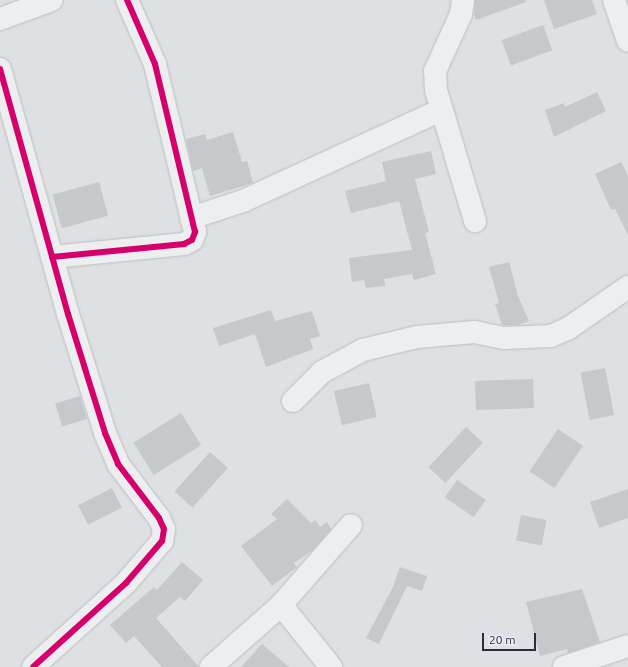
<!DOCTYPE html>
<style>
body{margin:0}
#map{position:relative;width:628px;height:667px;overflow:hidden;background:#dee0e3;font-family:Ubuntu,sans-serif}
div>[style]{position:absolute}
.building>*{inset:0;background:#c6c8cb;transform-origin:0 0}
.roads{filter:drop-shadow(0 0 1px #bcbec1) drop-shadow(0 0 1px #bcbec1)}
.minor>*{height:22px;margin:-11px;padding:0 11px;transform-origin:11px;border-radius:11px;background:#edeef0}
.cycleway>*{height:6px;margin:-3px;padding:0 3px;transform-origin:3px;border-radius:3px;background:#d6006c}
span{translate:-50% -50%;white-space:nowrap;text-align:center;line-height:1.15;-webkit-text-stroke:4px #eaeef4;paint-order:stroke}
.scale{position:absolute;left:482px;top:633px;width:54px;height:18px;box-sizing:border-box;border:2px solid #252e3c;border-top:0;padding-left:5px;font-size:12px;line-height:14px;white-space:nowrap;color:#252e3c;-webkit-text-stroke:3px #eaeef4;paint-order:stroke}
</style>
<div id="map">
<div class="building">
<i style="clip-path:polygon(475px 0,526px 0,526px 2px,476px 20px,474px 14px)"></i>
<i style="clip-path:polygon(544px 0,592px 0,597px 14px,554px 29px)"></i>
<i style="left:543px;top:25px;width:27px;height:44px;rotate:70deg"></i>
<i style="clip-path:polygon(597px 92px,606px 111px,554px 137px,545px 110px,564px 103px,565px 107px)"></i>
<i style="clip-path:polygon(233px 132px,242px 162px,247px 161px,253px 183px,210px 196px,202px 168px,193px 171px,186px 139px,205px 134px,207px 140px)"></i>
<i style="clip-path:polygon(431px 151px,436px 174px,415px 179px,429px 232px,425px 233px,436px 274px,414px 280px,412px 274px,384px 279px,385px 286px,366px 288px,364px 280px,352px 282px,349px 258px,412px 250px,399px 201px,351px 213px,345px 191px,386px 181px,382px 162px)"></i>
<i style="clip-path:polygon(621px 162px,628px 176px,628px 235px,615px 209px,611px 210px,595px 174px)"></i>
<i style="left:99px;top:182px;width:35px;height:48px;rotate:75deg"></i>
<i style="clip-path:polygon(509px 262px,518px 296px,529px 321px,518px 325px,502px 325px,495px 304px,499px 303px,489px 267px)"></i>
<i style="clip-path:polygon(271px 310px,275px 321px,312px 311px,320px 336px,310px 339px,313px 349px,266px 367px,255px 334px,219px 346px,213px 328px)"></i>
<i style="left:605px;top:368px;width:48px;height:25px;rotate:79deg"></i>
<i style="left:533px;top:379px;width:29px;height:58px;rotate:88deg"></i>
<i style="left:369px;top:383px;width:35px;height:36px;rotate:77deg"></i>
<i style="left:80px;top:396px;width:24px;height:26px;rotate:73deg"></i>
<i style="left:181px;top:413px;width:38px;height:56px;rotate:58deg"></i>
<i style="left:466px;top:427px;width:23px;height:55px;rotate:43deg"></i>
<i style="left:558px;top:429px;width:30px;height:51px;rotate:34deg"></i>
<i style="left:210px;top:452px;width:24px;height:53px;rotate:42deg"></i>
<i style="left:457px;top:480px;width:35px;height:21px;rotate:35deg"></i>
<i style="left:112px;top:488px;width:22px;height:38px;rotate:63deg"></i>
<i style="clip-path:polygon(628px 489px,628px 518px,599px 528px,590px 502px)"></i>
<i style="clip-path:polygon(287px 499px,311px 523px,315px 520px,320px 527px,327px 522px,331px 529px,312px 551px,294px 563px,297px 567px,272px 586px,241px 546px,277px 519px,271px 514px)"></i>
<i style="left:521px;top:515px;width:26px;height:26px;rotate:11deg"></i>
<i style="clip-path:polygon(182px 562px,203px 580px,185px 601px,180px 597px,156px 618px,199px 667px,162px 667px,134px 636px,126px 643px,110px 625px,154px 587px,157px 590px)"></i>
<i style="clip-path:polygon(400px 567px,427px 576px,422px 591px,407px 586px,379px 644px,366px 638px,393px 587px)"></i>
<i style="clip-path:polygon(582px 589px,600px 642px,568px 653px,567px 649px,540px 656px,526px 602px)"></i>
<i style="clip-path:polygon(262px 644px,289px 667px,241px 667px)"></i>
</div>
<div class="roads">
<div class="minor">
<i style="left:463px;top:0;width:14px;rotate:98deg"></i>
<i style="left:461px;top:14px;width:63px;rotate:114.5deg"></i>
<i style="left:435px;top:71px;width:19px;rotate:87deg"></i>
<i style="left:436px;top:90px;width:137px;rotate:73.4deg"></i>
<i style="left:614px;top:0;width:43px;rotate:71.1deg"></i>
<i style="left:0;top:19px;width:55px;rotate:-20.1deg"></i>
<i style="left:0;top:69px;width:254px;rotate:74.5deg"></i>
<i style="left:68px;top:314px;width:125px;rotate:72.7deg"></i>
<i style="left:105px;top:433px;width:34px;rotate:67deg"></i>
<i style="left:118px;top:464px;width:68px;rotate:52.8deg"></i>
<i style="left:159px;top:518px;width:12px;rotate:66deg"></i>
<i style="left:164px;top:529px;width:12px;rotate:99deg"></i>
<i style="left:162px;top:541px;width:55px;rotate:130.6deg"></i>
<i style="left:126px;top:583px;width:125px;rotate:137.9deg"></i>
<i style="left:191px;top:218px;width:55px;rotate:-18.1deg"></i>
<i style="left:243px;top:201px;width:218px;rotate:-24.7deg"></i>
<i style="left:52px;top:257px;width:133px;rotate:-5.6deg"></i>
<i style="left:184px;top:244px;width:9px;rotate:-27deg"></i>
<i style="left:192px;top:240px;width:9px;rotate:-69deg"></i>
<i style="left:195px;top:232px;width:173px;rotate:-103.4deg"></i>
<i style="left:155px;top:64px;width:70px;rotate:-113.6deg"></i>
<i style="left:293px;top:401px;width:41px;rotate:-45deg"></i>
<i style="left:322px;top:372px;width:47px;rotate:-28.2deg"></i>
<i style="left:363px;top:350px;width:56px;rotate:-13.5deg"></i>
<i style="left:417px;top:337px;width:58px;rotate:-4.9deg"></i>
<i style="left:475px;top:332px;width:30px;rotate:12deg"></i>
<i style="left:504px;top:338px;width:47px;rotate:-2.4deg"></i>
<i style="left:551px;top:336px;width:20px;rotate:-24deg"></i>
<i style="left:569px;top:328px;width:72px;rotate:-34.8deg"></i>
<i style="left:281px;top:605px;width:80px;rotate:51.1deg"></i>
<i style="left:211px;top:667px;width:94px;rotate:-41.5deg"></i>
<i style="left:281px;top:605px;width:106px;rotate:-48.8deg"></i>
<i style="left:564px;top:667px;width:67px;rotate:-18.2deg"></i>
</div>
</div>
<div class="cycleway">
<i style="left:0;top:69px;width:254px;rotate:74.5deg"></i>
<i style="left:68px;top:314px;width:125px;rotate:72.7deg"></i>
<i style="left:105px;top:433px;width:34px;rotate:67deg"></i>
<i style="left:118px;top:464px;width:68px;rotate:52.8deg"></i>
<i style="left:159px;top:518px;width:12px;rotate:66deg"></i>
<i style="left:164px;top:529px;width:12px;rotate:99deg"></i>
<i style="left:162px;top:541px;width:55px;rotate:130.6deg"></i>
<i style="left:126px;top:583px;width:125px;rotate:137.9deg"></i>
<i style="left:52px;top:257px;width:133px;rotate:-5.6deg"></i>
<i style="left:184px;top:244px;width:9px;rotate:-27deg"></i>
<i style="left:192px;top:240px;width:9px;rotate:-69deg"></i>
<i style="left:195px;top:232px;width:173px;rotate:-103.4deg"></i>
<i style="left:155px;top:64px;width:70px;rotate:-113.6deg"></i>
</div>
<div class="scale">20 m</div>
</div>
